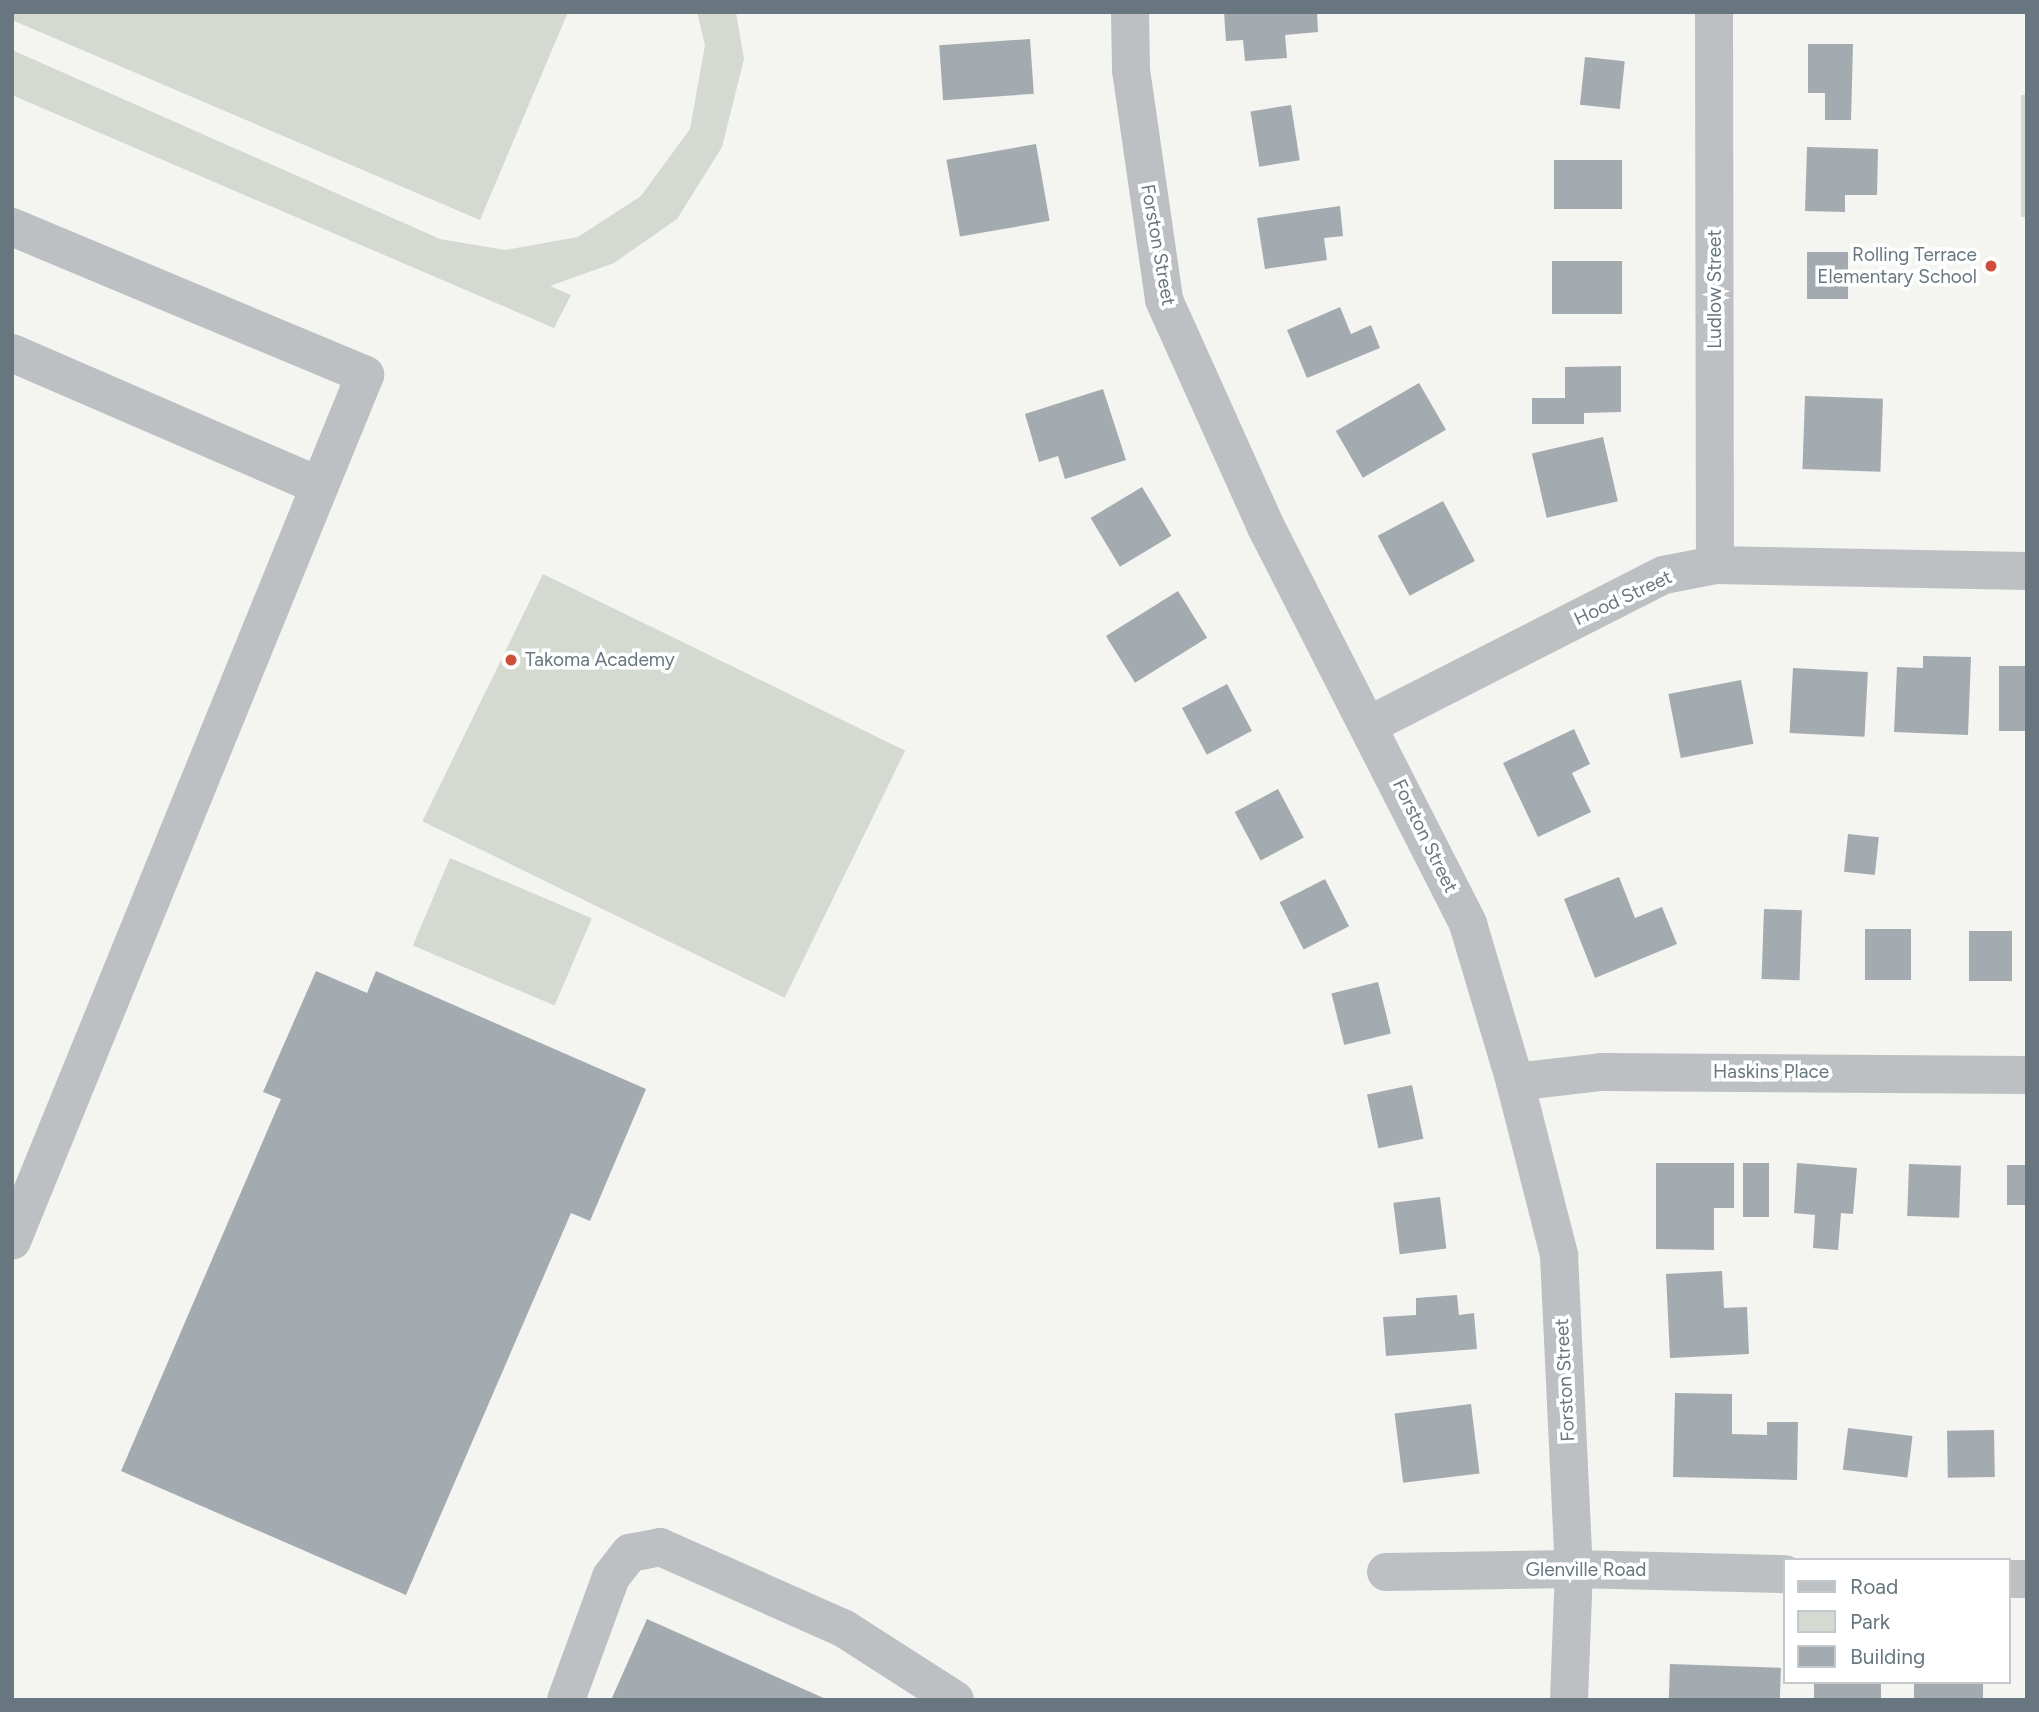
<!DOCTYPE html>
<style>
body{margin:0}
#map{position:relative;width:2039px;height:1712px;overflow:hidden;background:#f4f4f1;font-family:Figtree,sans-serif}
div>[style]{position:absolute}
.green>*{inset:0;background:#d4d9d1;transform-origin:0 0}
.building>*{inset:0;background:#a4abb0;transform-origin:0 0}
.minor>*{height:38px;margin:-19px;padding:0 19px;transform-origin:19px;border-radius:19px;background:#bcc0c3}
.dots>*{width:19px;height:19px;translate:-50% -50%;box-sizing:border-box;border:4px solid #fff;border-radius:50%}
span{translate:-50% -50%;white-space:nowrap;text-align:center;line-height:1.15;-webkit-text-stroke:7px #fff;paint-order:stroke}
.street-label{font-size:19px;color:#67767f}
.poi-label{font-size:19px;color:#67767f}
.right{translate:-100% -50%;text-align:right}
.left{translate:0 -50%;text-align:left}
.frame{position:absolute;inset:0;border:14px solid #67767f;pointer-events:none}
.legend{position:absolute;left:1783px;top:1558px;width:228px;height:126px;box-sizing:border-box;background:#fff;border:2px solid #c2c8cc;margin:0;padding:9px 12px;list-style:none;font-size:21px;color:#67767f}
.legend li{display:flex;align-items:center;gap:14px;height:35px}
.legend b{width:35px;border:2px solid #c2c8cc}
</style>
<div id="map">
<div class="green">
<i style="clip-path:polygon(12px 12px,568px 12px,480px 220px,12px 20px)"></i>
<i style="clip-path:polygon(697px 12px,736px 12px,744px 59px,722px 147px,677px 219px,614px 263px,550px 286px,571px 295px,554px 328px,12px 95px,12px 50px,440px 239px,505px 250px,578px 237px,641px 196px,690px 129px,705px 45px)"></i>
<i style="left:2021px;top:95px;width:6px;height:122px"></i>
<i style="left:543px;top:574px;width:403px;height:275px;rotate:26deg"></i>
<i style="left:450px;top:858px;width:154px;height:95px;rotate:23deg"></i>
</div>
<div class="building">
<i style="clip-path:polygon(1224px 12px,1317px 12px,1318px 32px,1285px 35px,1287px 58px,1245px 61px,1243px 40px,1226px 41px)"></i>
<i style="left:1030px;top:39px;width:55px;height:91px;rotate:86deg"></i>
<i style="clip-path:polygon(1808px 44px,1853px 44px,1851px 120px,1825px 120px,1825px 93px,1808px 93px)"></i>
<i style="left:1585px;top:57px;width:40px;height:48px;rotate:6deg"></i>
<i style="left:1291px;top:105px;width:56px;height:41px;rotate:81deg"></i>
<i style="left:1036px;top:144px;width:78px;height:91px;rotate:80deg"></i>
<i style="clip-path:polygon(1807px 147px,1878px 149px,1877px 195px,1845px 195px,1845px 212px,1805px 211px)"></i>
<i style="left:1554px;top:160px;width:68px;height:49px"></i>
<i style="clip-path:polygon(1340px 206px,1343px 236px,1324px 238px,1327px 260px,1265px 269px,1257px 218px)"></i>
<i style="left:1807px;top:252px;width:41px;height:47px"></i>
<i style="left:1552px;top:261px;width:70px;height:53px"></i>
<i style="clip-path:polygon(1340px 307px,1351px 334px,1371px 325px,1380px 348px,1307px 378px,1287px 330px)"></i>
<i style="clip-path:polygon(1621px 366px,1621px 412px,1584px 413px,1584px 424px,1532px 424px,1532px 398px,1565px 398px,1565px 367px)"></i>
<i style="left:1419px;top:383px;width:54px;height:96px;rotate:60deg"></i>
<i style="clip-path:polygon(1103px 389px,1126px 460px,1065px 479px,1058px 456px,1039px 462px,1025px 414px)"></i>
<i style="left:1805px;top:396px;width:78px;height:73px;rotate:2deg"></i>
<i style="left:1603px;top:437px;width:66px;height:73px;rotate:77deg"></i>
<i style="left:1142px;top:487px;width:57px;height:60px;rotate:59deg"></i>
<i style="left:1443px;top:501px;width:68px;height:74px;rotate:62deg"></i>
<i style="left:1178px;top:591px;width:55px;height:85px;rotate:58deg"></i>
<i style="clip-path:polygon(1923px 656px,1971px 657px,1968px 735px,1894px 732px,1897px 667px,1923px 668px)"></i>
<i style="left:1999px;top:666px;width:28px;height:65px"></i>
<i style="left:1793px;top:668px;width:75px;height:65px;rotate:3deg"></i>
<i style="left:1741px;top:680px;width:65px;height:74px;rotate:79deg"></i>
<i style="left:1227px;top:684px;width:53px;height:51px;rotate:62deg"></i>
<i style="clip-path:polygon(1574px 729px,1590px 764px,1572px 773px,1591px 812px,1538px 837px,1503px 763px)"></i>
<i style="left:1278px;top:789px;width:55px;height:49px;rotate:62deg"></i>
<i style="left:1848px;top:834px;width:31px;height:38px;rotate:6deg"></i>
<i style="clip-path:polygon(1619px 877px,1635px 918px,1662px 907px,1677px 944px,1595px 978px,1564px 899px)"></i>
<i style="left:1325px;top:879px;width:53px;height:51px;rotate:63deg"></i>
<i style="left:1764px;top:909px;width:38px;height:70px;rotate:2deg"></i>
<i style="left:1865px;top:929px;width:46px;height:51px"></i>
<i style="left:1969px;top:931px;width:43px;height:50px"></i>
<i style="clip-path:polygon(316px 971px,367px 993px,376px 971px,646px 1089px,590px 1221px,571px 1213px,406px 1595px,121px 1471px,281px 1099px,263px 1092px)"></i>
<i style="left:1378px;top:982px;width:53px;height:48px;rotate:76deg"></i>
<i style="left:1412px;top:1085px;width:55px;height:46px;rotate:78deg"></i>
<i style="clip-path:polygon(1656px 1163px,1734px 1163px,1734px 1208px,1714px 1208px,1714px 1250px,1656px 1249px)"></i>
<i style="left:1769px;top:1163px;width:54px;height:26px;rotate:90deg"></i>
<i style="clip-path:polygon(1797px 1163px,1857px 1168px,1853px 1214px,1841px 1213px,1838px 1250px,1813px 1248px,1815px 1215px,1794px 1213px)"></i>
<i style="left:1909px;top:1164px;width:52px;height:52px;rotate:2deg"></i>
<i style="left:2027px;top:1165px;width:40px;height:20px;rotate:90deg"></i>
<i style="left:1440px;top:1197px;width:52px;height:47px;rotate:83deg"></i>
<i style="clip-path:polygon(1722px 1271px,1724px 1308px,1747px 1307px,1749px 1354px,1670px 1358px,1666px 1274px)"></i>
<i style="clip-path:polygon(1457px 1295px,1459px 1315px,1474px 1313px,1477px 1349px,1386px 1356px,1383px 1317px,1416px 1315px,1416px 1298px)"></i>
<i style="clip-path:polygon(1675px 1393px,1732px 1394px,1732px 1434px,1767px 1435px,1767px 1422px,1798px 1422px,1797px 1480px,1673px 1477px)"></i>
<i style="left:1471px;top:1404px;width:70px;height:77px;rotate:83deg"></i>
<i style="left:1848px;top:1428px;width:65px;height:42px;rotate:7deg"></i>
<i style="left:1994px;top:1430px;width:47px;height:47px;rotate:89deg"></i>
<i style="clip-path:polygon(647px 1619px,828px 1700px,611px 1700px)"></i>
<i style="left:1670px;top:1664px;width:111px;height:36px;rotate:2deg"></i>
<i style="left:1814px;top:1682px;width:67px;height:18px"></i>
<i style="left:1914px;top:1682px;width:69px;height:18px"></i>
</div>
<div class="minor">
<i style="left:1130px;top:12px;width:58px;rotate:89deg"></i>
<i style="left:1131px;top:70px;width:232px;rotate:81.8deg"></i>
<i style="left:1164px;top:300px;width:247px;rotate:65.8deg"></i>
<i style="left:1265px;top:525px;width:448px;rotate:63deg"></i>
<i style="left:1468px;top:924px;width:165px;rotate:73.4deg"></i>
<i style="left:1515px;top:1082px;width:179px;rotate:75.7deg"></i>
<i style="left:1559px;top:1255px;width:314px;rotate:87.3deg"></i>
<i style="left:1574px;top:1569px;width:131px;rotate:92.2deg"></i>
<i style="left:1714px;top:12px;width:553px;rotate:89.9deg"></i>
<i style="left:12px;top:227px;width:383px;rotate:22.7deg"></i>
<i style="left:365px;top:375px;width:935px;rotate:112.18deg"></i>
<i style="left:12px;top:353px;width:335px;rotate:23.4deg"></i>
<i style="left:1369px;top:725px;width:331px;rotate:-27deg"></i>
<i style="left:1664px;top:575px;width:52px;rotate:-11.1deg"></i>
<i style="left:1715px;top:565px;width:312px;rotate:1.1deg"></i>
<i style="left:1515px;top:1082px;width:87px;rotate:-6.6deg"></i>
<i style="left:1601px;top:1072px;width:426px;rotate:0.4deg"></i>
<i style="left:1386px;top:1572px;width:188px;rotate:-0.9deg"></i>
<i style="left:1574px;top:1569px;width:211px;rotate:1.4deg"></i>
<i style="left:2009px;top:1579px;width:18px"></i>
<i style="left:566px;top:1700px;width:131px;rotate:-69.9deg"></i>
<i style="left:611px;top:1577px;width:31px;rotate:-52deg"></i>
<i style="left:630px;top:1553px;width:31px;rotate:-11deg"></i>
<i style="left:660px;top:1547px;width:200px;rotate:23.9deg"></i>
<i style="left:843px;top:1628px;width:133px;rotate:32.7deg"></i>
</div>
<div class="dots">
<i style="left:1991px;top:266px;background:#ce4f38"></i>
<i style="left:511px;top:660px;background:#ce4f38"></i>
</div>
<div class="street-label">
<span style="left:1158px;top:245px;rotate:80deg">Forston Street</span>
<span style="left:1715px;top:289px;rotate:-90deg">Ludlow Street</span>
<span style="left:1623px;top:598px;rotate:-25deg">Hood Street</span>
<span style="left:1425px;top:836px;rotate:64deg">Forston Street</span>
<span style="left:1771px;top:1072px">Haskins Place</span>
<span style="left:1565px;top:1380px;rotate:-93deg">Forston Street</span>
<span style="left:1586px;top:1570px">Glenville Road</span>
</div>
<div class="poi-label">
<span class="right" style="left:1977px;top:266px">Rolling Terrace<br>Elementary School</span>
<span class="left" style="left:525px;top:660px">Takoma Academy</span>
</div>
<div class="frame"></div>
<ul class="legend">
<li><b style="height:9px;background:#bcc0c3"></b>Road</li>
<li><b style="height:19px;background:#d4d9d1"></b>Park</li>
<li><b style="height:19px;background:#a4abb0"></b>Building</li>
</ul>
</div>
